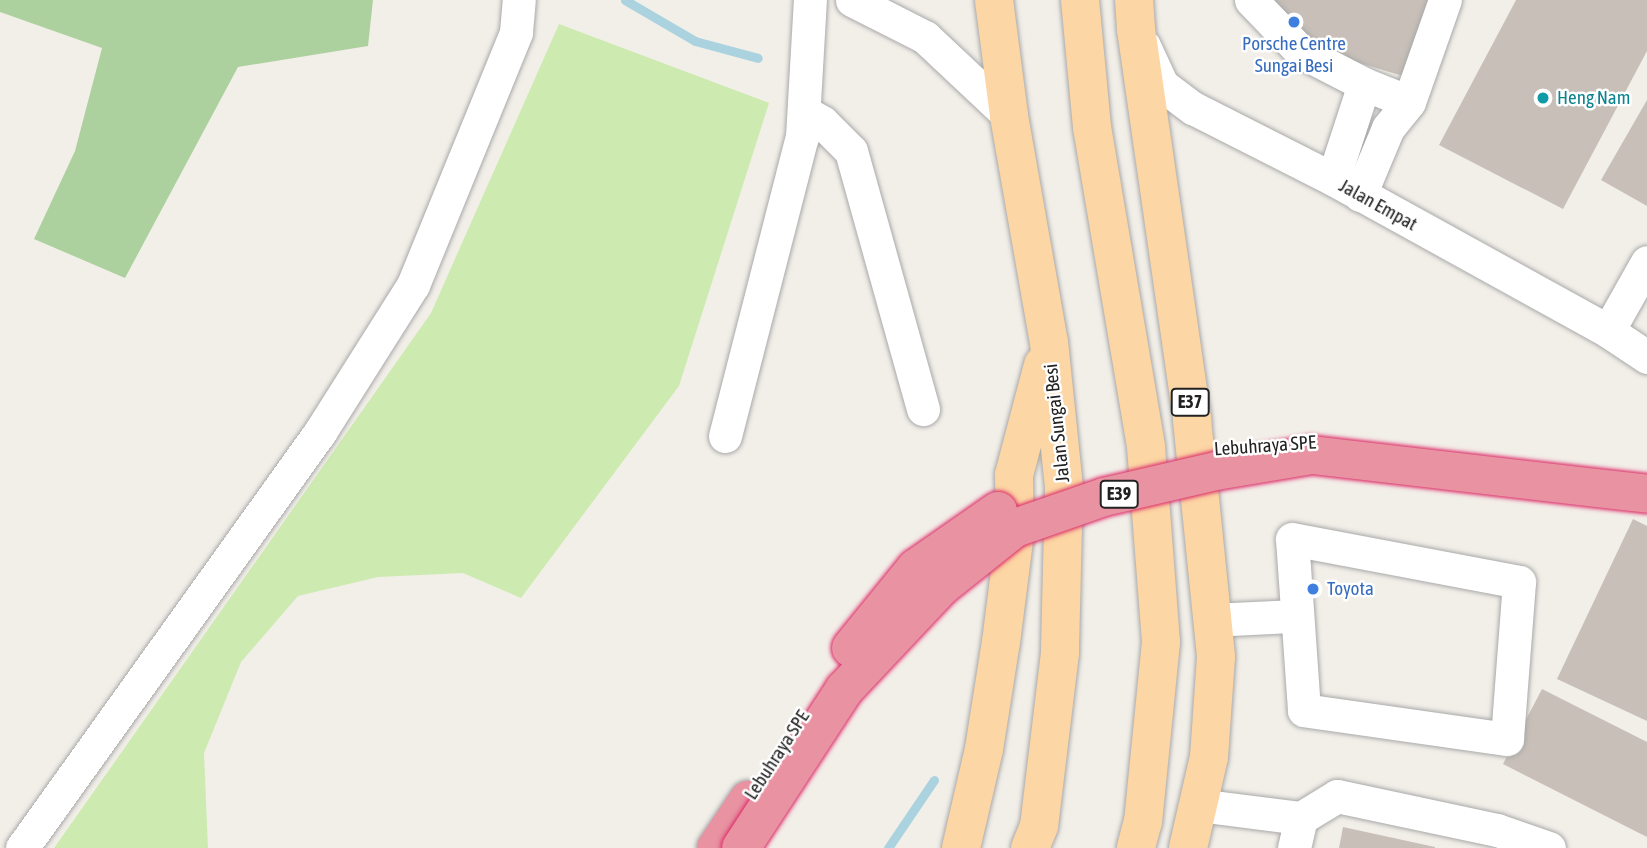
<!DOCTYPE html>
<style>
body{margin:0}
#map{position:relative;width:1647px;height:848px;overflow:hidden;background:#f2efe9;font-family:"Asap Condensed",sans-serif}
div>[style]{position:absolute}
.grass>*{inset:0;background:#cdebb0}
.forest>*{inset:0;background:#add19e}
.stream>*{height:9px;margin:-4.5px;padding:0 4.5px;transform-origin:4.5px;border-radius:4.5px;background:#aad3df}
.building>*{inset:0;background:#c7bfb8}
.roads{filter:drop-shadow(0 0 2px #a9a9a9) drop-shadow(0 0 2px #a9a9a9)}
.minor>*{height:33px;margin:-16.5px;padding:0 16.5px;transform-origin:16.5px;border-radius:16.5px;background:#fff}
.major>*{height:38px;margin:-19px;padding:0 19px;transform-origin:19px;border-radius:19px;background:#fcd6a4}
.highway>*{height:38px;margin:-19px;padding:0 19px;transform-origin:19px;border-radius:19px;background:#e892a2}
.bridges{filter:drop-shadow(0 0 2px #dc2a67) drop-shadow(0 0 2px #dc2a67)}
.highway-bridge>*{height:38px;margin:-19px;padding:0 19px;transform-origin:19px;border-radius:19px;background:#e892a2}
.dots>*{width:19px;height:19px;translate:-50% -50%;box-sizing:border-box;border:4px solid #fff;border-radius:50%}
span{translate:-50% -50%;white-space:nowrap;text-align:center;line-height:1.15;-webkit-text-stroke:5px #fff;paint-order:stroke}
.shield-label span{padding:2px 5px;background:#fff;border:2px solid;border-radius:5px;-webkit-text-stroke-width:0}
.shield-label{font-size:18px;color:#222;font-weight:700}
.shop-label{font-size:19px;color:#366cbe}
.left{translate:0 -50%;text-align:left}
.culture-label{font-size:19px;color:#0d838f}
.street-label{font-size:19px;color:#222}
</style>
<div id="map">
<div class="grass">
<i style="clip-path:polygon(559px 24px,769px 103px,679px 386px,521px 598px,463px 573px,378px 577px,298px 596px,241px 662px,204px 753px,208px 848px,54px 848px,431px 313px)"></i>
</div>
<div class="forest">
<i style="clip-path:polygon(0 0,373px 0,368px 46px,238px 67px,125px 278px,34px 239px,75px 151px,102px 48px,0 12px)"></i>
</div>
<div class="stream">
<i style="left:625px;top:0;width:81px;rotate:30.4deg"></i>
<i style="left:695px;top:41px;width:65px;rotate:15.1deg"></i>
<i style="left:888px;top:848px;width:82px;rotate:-55.9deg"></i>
</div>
<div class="building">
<i style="clip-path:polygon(1267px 0,1432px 0,1406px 77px,1320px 51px)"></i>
<i style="clip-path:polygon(1516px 0,1647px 0,1647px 51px,1563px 209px,1439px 145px)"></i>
<i style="clip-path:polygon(1647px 100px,1647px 206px,1601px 180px)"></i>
<i style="clip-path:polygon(1633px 519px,1647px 526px,1647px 721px,1557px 679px)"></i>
<i style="clip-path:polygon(1542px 689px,1647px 742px,1647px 837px,1503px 764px)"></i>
<i style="clip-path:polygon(1343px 827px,1435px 847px,1435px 848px,1339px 848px)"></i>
</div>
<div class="roads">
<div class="minor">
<i style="left:852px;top:0;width:82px;rotate:26.9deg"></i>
<i style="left:925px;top:37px;width:115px;rotate:43.2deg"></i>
<i style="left:1251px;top:0;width:71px;rotate:46.1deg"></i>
<i style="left:1300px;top:51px;width:72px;rotate:27.3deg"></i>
<i style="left:1364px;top:84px;width:48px;rotate:21.8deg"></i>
<i style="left:1409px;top:102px;width:108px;rotate:-70.6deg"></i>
<i style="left:1144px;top:46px;width:43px;rotate:65.2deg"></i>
<i style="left:1162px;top:85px;width:39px;rotate:37deg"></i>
<i style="left:1193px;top:108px;width:157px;rotate:26.9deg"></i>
<i style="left:1333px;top:179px;width:314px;rotate:28.9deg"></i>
<i style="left:1608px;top:331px;width:47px;rotate:33.7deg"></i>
<i style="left:804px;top:112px;width:21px;rotate:29deg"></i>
<i style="left:822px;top:122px;width:41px;rotate:45deg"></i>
<i style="left:851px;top:151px;width:268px;rotate:74.4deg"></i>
<i style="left:1333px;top:179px;width:100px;rotate:-71.9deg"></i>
<i style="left:1360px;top:195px;width:73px;rotate:-67.3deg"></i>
<i style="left:1388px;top:128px;width:33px;rotate:-51deg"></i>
<i style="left:1608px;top:331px;width:79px;rotate:-60.5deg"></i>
<i style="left:725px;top:436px;width:309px;rotate:-75.6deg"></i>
<i style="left:802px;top:137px;width:137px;rotate:-86.7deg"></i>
<i style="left:1292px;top:539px;width:231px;rotate:10.7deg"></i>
<i style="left:1519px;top:582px;width:157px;rotate:94.4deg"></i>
<i style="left:1507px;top:739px;width:205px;rotate:-171.9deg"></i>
<i style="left:1304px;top:710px;width:171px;rotate:-94deg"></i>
<i style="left:1212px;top:620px;width:83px;rotate:-2.8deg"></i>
<i style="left:1198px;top:805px;width:104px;rotate:7.2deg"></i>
<i style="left:1301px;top:818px;width:42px;rotate:-31.4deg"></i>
<i style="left:1337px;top:796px;width:164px;rotate:12deg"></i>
<i style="left:1497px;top:830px;width:55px;rotate:19.1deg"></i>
<i style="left:22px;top:848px;width:512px;rotate:-54.38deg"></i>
<i style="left:320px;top:432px;width:174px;rotate:-57.7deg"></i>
<i style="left:413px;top:285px;width:273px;rotate:-67.8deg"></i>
<i style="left:516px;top:32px;width:32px;rotate:-85deg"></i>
<i style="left:1294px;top:848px;width:31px;rotate:-77deg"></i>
</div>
<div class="major">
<i style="left:994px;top:0;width:117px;rotate:82.6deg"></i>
<i style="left:1009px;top:116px;width:230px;rotate:80deg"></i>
<i style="left:1049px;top:342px;width:145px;rotate:84.1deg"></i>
<i style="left:1064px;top:486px;width:167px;rotate:91.4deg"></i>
<i style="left:1060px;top:653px;width:174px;rotate:96.9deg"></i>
<i style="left:1039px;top:826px;width:24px;rotate:112deg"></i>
<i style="left:1080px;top:0;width:128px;rotate:84.6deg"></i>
<i style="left:1092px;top:127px;width:325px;rotate:80.4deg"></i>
<i style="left:1146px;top:447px;width:196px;rotate:85.6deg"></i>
<i style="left:1161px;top:642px;width:180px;rotate:95.7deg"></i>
<i style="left:1143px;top:821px;width:28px;rotate:105deg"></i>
<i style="left:1134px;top:0;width:29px;rotate:86deg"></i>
<i style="left:1136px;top:29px;width:395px;rotate:81.8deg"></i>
<i style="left:1192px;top:420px;width:238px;rotate:84.2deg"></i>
<i style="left:1216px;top:657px;width:100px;rotate:94deg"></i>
<i style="left:1209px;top:757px;width:93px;rotate:103deg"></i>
<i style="left:961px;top:848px;width:102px;rotate:-76.9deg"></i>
<i style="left:984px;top:749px;width:108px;rotate:-81deg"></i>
<i style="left:1001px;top:642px;width:110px;rotate:-82.7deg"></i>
<i style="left:1015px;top:533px;width:58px;rotate:-91deg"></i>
<i style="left:1014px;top:475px;width:114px;rotate:-75.2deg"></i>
</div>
<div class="highway">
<i style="left:716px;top:848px;width:58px;rotate:-56.3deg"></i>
</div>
</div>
<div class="bridges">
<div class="highway-bridge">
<i style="left:851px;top:648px;width:103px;rotate:-50.9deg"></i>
<i style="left:916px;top:568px;width:100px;rotate:-34.8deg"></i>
<i style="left:741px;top:848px;width:189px;rotate:-56.9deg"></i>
<i style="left:844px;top:690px;width:141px;rotate:-46.7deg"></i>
<i style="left:941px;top:587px;width:95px;rotate:-38.6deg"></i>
<i style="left:1015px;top:528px;width:94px;rotate:-19.2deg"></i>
<i style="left:1104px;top:497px;width:115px;rotate:-13.1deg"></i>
<i style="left:1216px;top:471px;width:97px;rotate:-9.5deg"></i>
<i style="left:1312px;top:455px;width:337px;rotate:6.6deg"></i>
</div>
</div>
<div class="dots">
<i style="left:1294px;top:22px;background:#3f7fe0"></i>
<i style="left:1543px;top:98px;background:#0f9aa8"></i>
<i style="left:1313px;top:589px;background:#3f7fe0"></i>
</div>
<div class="shield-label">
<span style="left:1190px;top:402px">E37</span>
<span style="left:1119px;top:494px">E39</span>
</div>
<div class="shop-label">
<span style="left:1294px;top:55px">Porsche Centre<br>Sungai Besi</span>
<span class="left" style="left:1327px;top:589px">Toyota</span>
</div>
<div class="culture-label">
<span class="left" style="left:1557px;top:98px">Heng Nam</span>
</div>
<div class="street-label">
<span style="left:1378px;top:205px;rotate:29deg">Jalan Empat</span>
<span style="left:1057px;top:423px;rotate:-96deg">Jalan Sungai Besi</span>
<span style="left:1265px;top:446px;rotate:-4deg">Lebuhraya SPE</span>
<span style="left:777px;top:755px;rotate:-57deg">Lebuhraya SPE</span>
</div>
</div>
